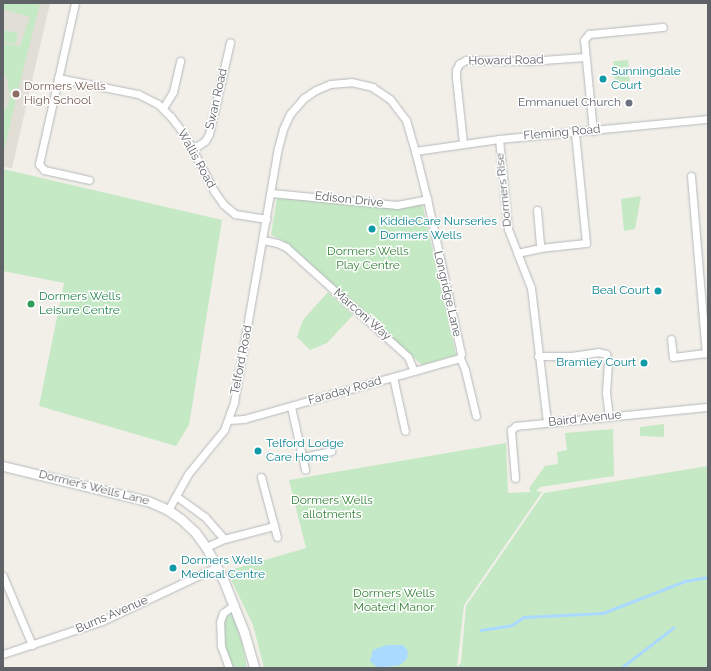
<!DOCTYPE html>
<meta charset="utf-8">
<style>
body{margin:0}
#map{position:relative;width:711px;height:671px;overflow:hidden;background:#f1efe8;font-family:Raleway,sans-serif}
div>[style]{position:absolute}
.education>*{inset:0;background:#e1ded6}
.green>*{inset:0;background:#c5e8c5;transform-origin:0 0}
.water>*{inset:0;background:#aadaff}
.stream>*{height:2.5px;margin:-1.25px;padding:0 1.25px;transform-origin:1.25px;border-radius:1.25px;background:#aadaff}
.roads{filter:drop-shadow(0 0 1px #b5b8bc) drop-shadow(0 0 1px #b5b8bc)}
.minor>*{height:7px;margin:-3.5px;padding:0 3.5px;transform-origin:3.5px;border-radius:3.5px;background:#fff}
.tertiary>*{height:9px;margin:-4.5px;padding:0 4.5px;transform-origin:4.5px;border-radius:4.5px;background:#fff}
.dots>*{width:11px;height:11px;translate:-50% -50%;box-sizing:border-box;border:2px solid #fff;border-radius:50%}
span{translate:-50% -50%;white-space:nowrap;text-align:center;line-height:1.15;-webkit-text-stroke:3px #fff;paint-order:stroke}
.street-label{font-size:12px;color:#5f6368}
.culture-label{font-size:12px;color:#0d838f}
.left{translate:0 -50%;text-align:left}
.right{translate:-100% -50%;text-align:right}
.education-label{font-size:12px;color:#785e54}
.worship-label{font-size:12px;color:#5b616d}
.park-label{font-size:12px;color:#348238}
.leisure-label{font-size:12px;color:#27864d}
.frame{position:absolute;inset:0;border:4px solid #5f6368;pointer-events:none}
</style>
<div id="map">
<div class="education">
<i style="clip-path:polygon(3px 3px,50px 3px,12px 168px,3px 167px)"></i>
</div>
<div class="green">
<i style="clip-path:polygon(3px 3px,40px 3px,17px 94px,3px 156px,3px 112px,7px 107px,10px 97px,8px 84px,6px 76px,3px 73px,3px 43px,20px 46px,30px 17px,3px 9px)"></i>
<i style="clip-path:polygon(3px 30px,18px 33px,16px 44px,3px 41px)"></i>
<i style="left:628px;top:60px;width:22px;height:15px;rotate:85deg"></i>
<i style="clip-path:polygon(3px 169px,222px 220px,189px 425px,176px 446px,39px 406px,64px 283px,3px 271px)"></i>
<i style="clip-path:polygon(641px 196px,635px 229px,624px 231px,621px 199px)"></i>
<i style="clip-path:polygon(277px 198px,395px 208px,422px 203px,456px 355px,422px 365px,284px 241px,271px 235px)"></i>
<i style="clip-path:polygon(328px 292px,353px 315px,327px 343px,310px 350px,297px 337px,303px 320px)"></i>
<i style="clip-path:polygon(664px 424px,664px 437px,640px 436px,640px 427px)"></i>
<i style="clip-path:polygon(613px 429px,614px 476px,540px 487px,536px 491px,542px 492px,464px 605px,457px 667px,461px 663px,466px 606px,544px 493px,708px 466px,708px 668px,264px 668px,253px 625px,227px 571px,306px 548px,289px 480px,506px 443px,508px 493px,531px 492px,529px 488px,545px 466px,558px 464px,557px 452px,567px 450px,565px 433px)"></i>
<i style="clip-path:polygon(232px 613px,242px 642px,247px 668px,234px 668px,225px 650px,222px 621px)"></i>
</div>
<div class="water">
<i style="clip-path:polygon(387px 645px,403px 645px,408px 651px,407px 659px,400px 665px,378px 668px,370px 661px,373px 650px)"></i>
</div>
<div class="stream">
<i style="left:481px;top:630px;width:31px;rotate:-9deg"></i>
<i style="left:512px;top:625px;width:14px;rotate:-34deg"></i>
<i style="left:524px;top:617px;width:79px;rotate:-2.9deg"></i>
<i style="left:603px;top:613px;width:88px;rotate:-21.3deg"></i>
<i style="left:685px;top:581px;width:23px;rotate:-10deg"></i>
<i style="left:621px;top:668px;width:66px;rotate:-37.6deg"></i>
</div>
<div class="roads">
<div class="minor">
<i style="left:75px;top:3px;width:165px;rotate:102.6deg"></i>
<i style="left:39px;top:164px;width:8px;rotate:50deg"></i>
<i style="left:44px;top:170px;width:46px;rotate:12.5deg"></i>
<i style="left:58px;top:78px;width:82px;rotate:11.3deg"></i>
<i style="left:138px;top:94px;width:22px;rotate:27deg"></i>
<i style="left:158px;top:104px;width:18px;rotate:45deg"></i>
<i style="left:171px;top:117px;width:25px;rotate:53deg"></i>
<i style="left:186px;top:137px;width:61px;rotate:62.6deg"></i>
<i style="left:214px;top:191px;width:16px;rotate:55deg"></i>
<i style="left:223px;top:204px;width:16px;rotate:40deg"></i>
<i style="left:235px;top:214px;width:32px;rotate:9deg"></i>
<i style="left:163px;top:108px;width:19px;rotate:-58deg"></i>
<i style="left:173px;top:92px;width:32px;rotate:-77deg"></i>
<i style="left:593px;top:131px;width:91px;rotate:-95.6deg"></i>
<i style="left:584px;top:40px;width:8px;rotate:-50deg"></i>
<i style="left:589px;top:34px;width:74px;rotate:-5.4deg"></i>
<i style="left:499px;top:139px;width:90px;rotate:84.3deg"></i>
<i style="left:508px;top:229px;width:63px;rotate:68.7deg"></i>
<i style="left:531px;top:288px;width:135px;rotate:83.2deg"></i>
<i style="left:463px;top:143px;width:65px;rotate:-96.1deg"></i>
<i style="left:456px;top:78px;width:8px;rotate:-90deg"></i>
<i style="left:456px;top:70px;width:7px;rotate:-63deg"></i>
<i style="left:459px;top:64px;width:8px;rotate:-30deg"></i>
<i style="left:466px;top:60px;width:62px;rotate:0.9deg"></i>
<i style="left:528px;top:61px;width:57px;rotate:-4deg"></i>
<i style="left:193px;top:149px;width:14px;rotate:-34deg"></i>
<i style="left:205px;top:141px;width:8px;rotate:-60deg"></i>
<i style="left:209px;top:134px;width:94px;rotate:-77.1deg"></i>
<i style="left:415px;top:151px;width:85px;rotate:-8.1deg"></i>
<i style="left:499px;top:139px;width:210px;rotate:-5.5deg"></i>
<i style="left:691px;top:176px;width:178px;rotate:85.2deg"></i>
<i style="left:271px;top:193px;width:127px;rotate:5.4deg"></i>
<i style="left:397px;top:205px;width:31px;rotate:-11deg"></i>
<i style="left:537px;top:210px;width:38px;rotate:85deg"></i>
<i style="left:263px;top:240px;width:14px;rotate:12deg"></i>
<i style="left:277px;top:243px;width:10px;rotate:24deg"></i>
<i style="left:286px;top:247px;width:164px;rotate:42deg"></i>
<i style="left:408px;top:357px;width:15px;rotate:67deg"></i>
<i style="left:517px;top:253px;width:24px;rotate:-12deg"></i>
<i style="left:540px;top:248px;width:46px;rotate:-6.2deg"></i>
<i style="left:586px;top:243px;width:112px;rotate:-95.7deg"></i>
<i style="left:671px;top:339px;width:18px;rotate:84deg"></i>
<i style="left:673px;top:357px;width:35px;rotate:-7deg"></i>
<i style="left:538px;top:356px;width:33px"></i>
<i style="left:571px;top:356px;width:27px;rotate:-8deg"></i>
<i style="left:598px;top:352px;width:8px;rotate:14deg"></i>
<i style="left:606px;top:354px;width:9px;rotate:77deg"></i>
<i style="left:608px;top:363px;width:30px;rotate:94deg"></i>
<i style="left:606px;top:393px;width:23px;rotate:83deg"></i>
<i style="left:393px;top:377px;width:55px;rotate:77.5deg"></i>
<i style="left:291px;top:407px;width:64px;rotate:77.3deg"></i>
<i style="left:228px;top:420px;width:16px;rotate:-4deg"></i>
<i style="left:244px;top:419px;width:224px;rotate:-15.8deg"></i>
<i style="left:303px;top:457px;width:29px;rotate:-12deg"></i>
<i style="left:261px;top:477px;width:62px;rotate:75.1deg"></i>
<i style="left:515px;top:478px;width:48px;rotate:-94.8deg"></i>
<i style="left:511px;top:430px;width:6px;rotate:-39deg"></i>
<i style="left:516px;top:426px;width:193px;rotate:-5.7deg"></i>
<i style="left:176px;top:496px;width:36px;rotate:36deg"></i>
<i style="left:205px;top:517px;width:29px;rotate:49deg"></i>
<i style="left:224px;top:539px;width:52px;rotate:-14.6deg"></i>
<i style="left:168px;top:510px;width:41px;rotate:-60.9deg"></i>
<i style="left:188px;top:474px;width:57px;rotate:-50.7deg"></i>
<i style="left:224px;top:430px;width:30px;rotate:-70deg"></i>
<i style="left:234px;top:402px;width:258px;rotate:-80.2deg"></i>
<i style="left:278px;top:148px;width:20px;rotate:-75deg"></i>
<i style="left:283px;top:129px;width:17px;rotate:-65deg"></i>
<i style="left:290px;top:114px;width:21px;rotate:-49deg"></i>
<i style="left:304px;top:98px;width:14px;rotate:-34deg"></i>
<i style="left:316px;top:90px;width:15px;rotate:-23deg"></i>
<i style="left:330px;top:84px;width:21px;rotate:-5deg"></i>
<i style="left:351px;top:82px;width:22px;rotate:13deg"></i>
<i style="left:372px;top:87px;width:22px;rotate:34deg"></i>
<i style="left:390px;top:99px;width:26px;rotate:53deg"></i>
<i style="left:406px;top:120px;width:32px;rotate:74deg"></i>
<i style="left:415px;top:151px;width:49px;rotate:76deg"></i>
<i style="left:427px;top:199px;width:158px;rotate:77.6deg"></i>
<i style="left:461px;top:353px;width:5px;rotate:101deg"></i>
<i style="left:460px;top:358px;width:13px;rotate:67deg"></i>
<i style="left:465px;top:370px;width:47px;rotate:76.6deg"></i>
<i style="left:206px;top:547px;width:20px;rotate:-24deg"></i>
<i style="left:3px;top:576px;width:75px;rotate:67.2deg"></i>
<i style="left:3px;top:654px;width:104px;rotate:-18.4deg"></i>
<i style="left:102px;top:621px;width:127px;rotate:-25.2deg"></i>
<i style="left:229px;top:668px;width:23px;rotate:-110deg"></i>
<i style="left:221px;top:646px;width:24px;rotate:-92deg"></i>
<i style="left:220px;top:622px;width:9px;rotate:-72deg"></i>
<i style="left:223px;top:613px;width:14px;rotate:-36deg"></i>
</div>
<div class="tertiary">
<i style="left:3px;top:466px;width:149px;rotate:13.6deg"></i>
<i style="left:148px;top:501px;width:22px;rotate:24deg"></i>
<i style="left:168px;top:510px;width:16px;rotate:35deg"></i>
<i style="left:181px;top:519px;width:19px;rotate:43deg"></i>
<i style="left:195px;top:532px;width:19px;rotate:54deg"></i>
<i style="left:206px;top:547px;width:36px;rotate:62deg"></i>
<i style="left:223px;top:579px;width:57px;rotate:68.4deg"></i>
<i style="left:244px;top:632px;width:37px;rotate:74deg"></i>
</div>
</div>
<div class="dots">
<i style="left:603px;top:79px;background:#0f9aa8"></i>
<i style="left:16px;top:94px;background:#8d6e63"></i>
<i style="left:629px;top:103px;background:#6b7280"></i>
<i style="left:372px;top:229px;background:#0f9aa8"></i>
<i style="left:658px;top:291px;background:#0f9aa8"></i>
<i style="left:31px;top:304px;background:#2e9e5b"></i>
<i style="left:644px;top:363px;background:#0f9aa8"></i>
<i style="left:258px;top:451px;background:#0f9aa8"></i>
<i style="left:173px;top:568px;background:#0f9aa8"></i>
</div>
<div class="street-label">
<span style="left:506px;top:61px;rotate:-1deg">Howard Road</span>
<span style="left:217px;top:99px;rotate:-77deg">Swan Road</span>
<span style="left:562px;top:133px;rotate:-5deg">Fleming Road</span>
<span style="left:196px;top:159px;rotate:61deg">Wallis Road</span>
<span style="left:504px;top:190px;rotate:-96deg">Dormers Rise</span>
<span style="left:349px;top:200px;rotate:6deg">Edison Drive</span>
<span style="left:447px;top:294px;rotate:77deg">Longridge Lane</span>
<span style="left:362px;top:315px;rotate:41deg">Marconi Way</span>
<span style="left:242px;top:360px;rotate:-79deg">Telford Road</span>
<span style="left:345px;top:391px;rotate:-16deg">Faraday Road</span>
<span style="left:585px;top:419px;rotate:-6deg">Baird Avenue</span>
<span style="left:94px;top:488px;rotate:14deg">Dormer’s Wells Lane</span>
<span style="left:112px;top:615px;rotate:-23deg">Burns Avenue</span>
</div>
<div class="culture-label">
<span class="left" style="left:611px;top:79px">Sunningdale<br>Court</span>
<span class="left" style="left:380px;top:229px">KiddieCare Nurseries<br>Dormers Wells</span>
<span class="right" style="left:650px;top:291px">Beal Court</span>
<span class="right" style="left:636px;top:363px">Bramley Court</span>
<span class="left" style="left:266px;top:451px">Telford Lodge<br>Care Home</span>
<span class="left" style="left:181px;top:568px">Dormers Wells<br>Medical Centre</span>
</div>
<div class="education-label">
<span class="left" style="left:24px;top:94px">Dormers Wells<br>High School</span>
</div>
<div class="worship-label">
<span class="right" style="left:621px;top:103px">Emmanuel Church</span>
</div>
<div class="park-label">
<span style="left:368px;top:259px">Dormers Wells<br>Play Centre</span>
<span style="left:332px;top:508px">Dormers Wells<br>allotments</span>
<span style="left:394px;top:601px">Dormers Wells<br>Moated Manor</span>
</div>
<div class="leisure-label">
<span class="left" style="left:39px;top:304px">Dormers Wells<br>Leisure Centre</span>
</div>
<div class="frame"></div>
</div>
